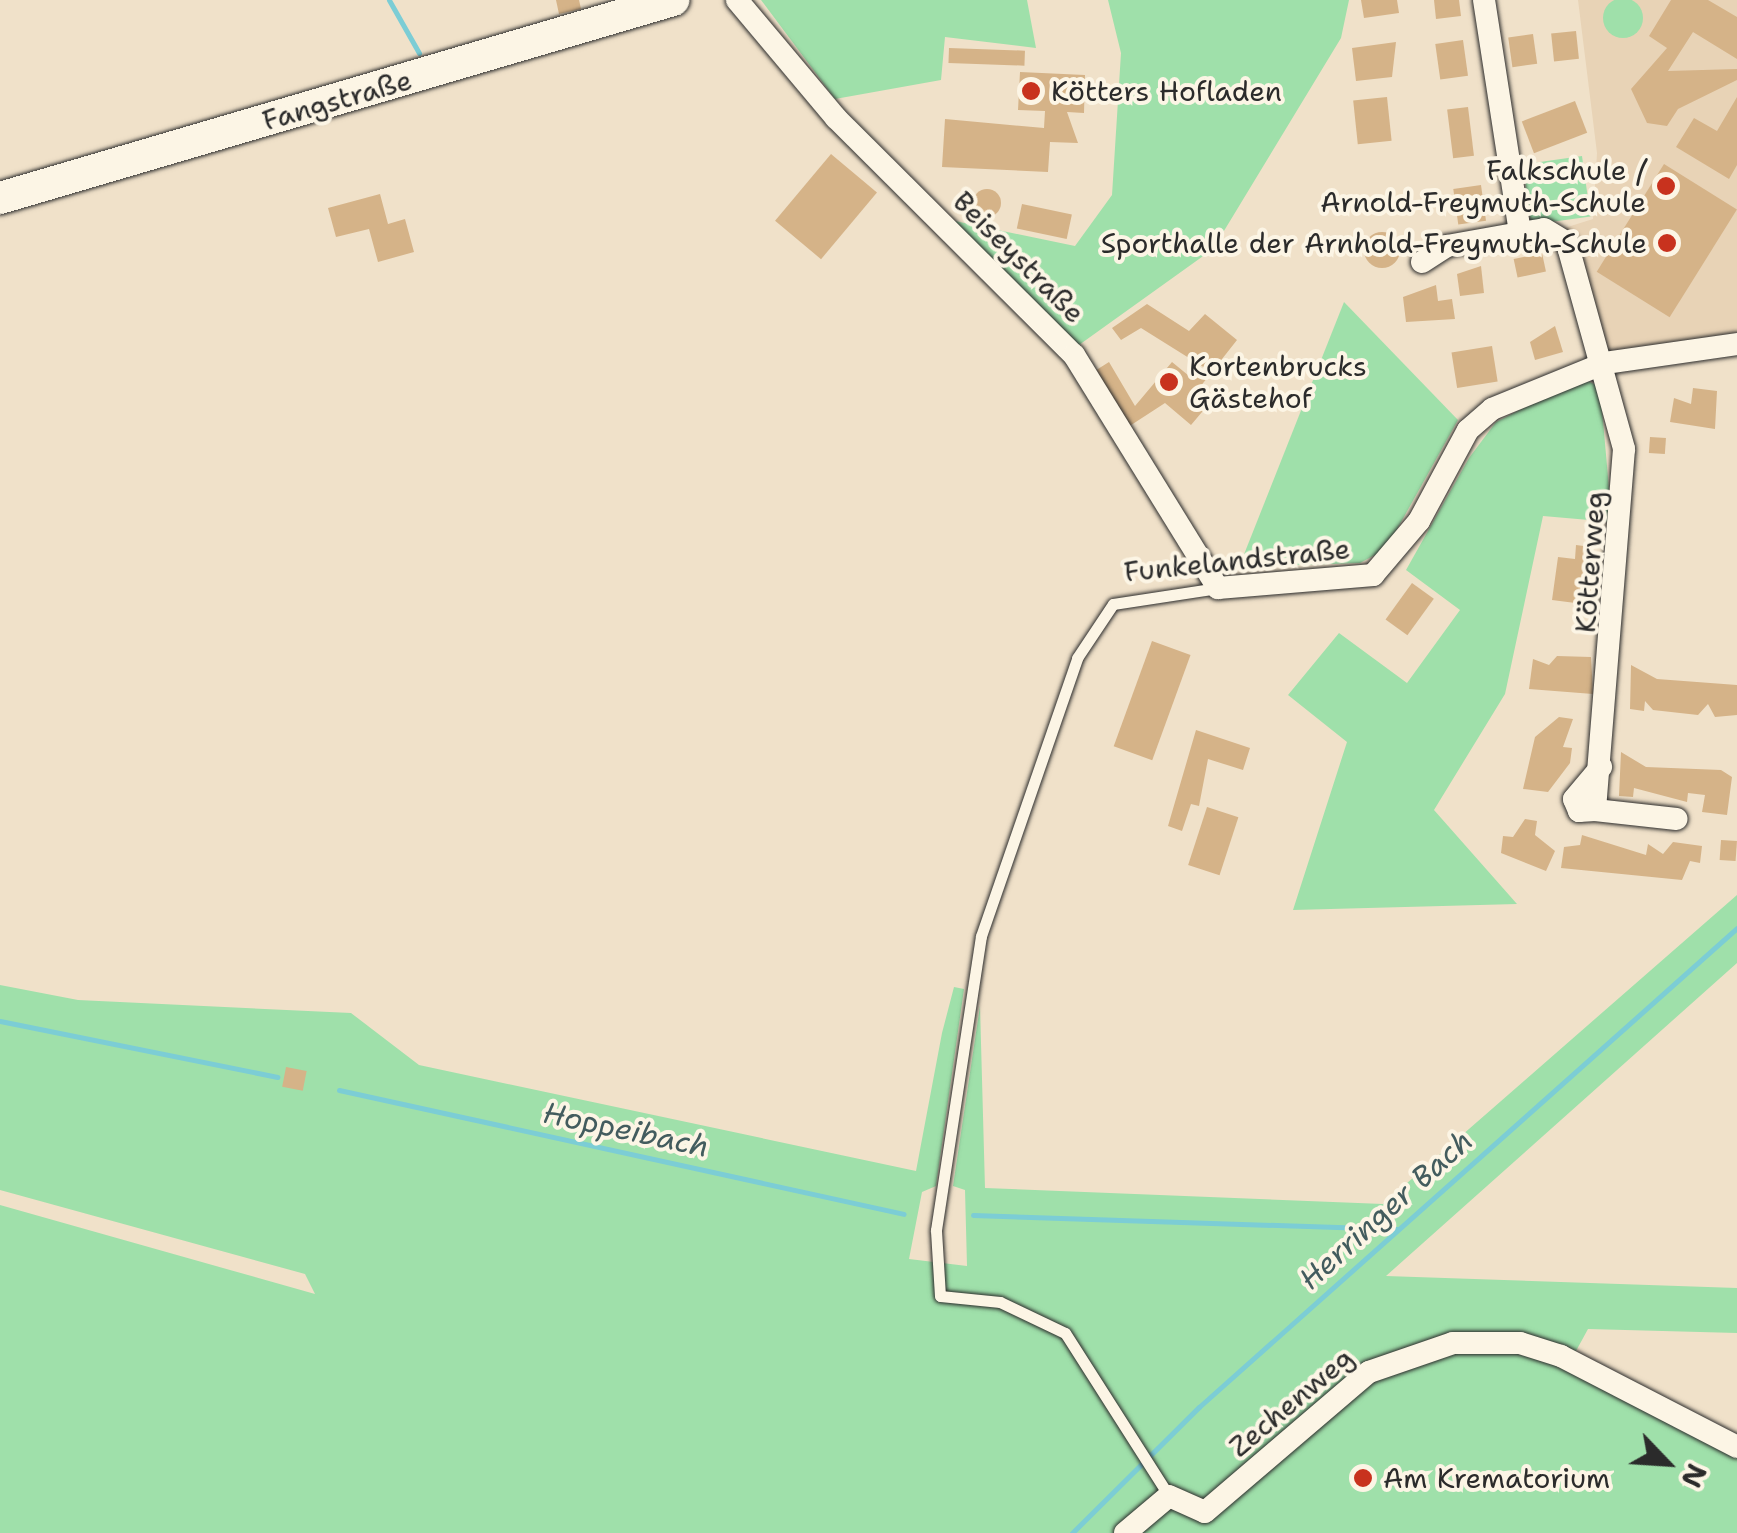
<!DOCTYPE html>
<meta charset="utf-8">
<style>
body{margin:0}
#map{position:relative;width:1737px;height:1533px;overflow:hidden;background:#f0e1c9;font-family:"Shantell Sans",sans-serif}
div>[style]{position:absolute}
.built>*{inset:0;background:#e8d3b6}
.green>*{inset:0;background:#9fe0aa;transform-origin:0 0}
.round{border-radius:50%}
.stream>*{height:5px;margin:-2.5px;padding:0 2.5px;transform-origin:2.5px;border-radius:2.5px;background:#7ccdd5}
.building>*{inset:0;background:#d5b388;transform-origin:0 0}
.roads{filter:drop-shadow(0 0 2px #2b2b2b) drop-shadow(0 0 2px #2b2b2b)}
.service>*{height:11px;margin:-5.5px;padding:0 5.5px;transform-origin:5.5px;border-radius:5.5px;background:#fcf5e5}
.minor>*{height:22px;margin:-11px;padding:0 11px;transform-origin:11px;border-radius:11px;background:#fcf5e5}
.secondary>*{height:32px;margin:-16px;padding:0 16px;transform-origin:16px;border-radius:16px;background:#fcf5e5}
.dots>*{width:28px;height:28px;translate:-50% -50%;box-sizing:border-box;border:5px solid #fcf5e5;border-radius:50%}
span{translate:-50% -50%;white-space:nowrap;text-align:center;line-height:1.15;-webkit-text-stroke:8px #fcf5e5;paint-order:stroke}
.poi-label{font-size:28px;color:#2b2b2b}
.left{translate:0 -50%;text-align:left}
.right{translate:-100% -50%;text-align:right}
.street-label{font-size:28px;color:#2b2b2b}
.water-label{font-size:30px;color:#435c5e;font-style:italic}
.north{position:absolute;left:1617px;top:1413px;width:100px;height:100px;-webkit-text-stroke:8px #fcf5e5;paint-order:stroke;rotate:115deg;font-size:28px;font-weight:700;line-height:40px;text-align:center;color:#2b2b2b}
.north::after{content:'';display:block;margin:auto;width:35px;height:45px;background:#2b2b2b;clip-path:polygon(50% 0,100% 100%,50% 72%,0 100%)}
</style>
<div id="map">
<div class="built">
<i style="clip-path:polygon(1578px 0,1737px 0,1737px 337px,1608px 358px,1558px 230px,1593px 219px,1597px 153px)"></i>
</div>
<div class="green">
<i class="round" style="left:1603px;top:-2px;width:40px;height:40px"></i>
<i style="clip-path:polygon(761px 0,1027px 0,1036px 48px,945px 37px,941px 80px,835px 99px)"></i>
<i style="clip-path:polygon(1108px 0,1349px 0,1341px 38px,1213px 249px,1072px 350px,955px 221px,1075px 246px,1112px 195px,1121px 53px)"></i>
<i style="left:1582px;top:156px;width:61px;height:60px;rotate:82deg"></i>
<i style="clip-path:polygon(1344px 302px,1458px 420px,1386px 549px,1360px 563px,1239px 567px)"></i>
<i style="clip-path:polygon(1582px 378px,1600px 387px,1612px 522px,1543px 516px,1505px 694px,1434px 810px,1517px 904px,1293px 910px,1347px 742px,1288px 695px,1339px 633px,1407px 683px,1460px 610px,1406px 570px,1469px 458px,1496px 422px)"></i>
<i style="clip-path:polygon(1737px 895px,1737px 963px,1386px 1276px,1737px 1288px,1737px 1333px,1588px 1329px,1576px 1351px,1514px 1353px,1581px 1372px,1737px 1454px,1737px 1533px,0 1533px,0 1205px,315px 1294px,305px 1274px,0 1190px,0 985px,78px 1000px,351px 1013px,419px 1065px,916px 1171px,942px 1033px,954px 987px,964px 989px,936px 1186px,922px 1192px,909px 1259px,967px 1266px,965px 1190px,953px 1186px,980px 1006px,985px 1188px,1383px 1204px)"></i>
</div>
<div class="stream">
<i style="left:389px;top:0;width:61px;rotate:60.5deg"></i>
<i style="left:0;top:1021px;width:283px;rotate:11.4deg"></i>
<i style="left:339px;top:1090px;width:578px;rotate:12.38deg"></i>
<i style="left:973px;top:1215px;width:425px;rotate:1.9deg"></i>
<i style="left:1072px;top:1533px;width:179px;rotate:-44.8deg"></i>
<i style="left:1199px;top:1407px;width:720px;rotate:-41.68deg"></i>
</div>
<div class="building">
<i style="clip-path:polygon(556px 0,579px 0,581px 9px,559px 14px)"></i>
<i style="clip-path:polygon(1361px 0,1397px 0,1399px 13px,1364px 18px)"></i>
<i style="clip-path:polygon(1434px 0,1459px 0,1461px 16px,1436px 19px)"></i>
<i style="clip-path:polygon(1671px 0,1708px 0,1737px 17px,1737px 59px,1693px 32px,1668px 71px,1737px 69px,1737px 80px,1678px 109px,1667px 126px,1647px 123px,1631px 89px,1667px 48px,1649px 36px)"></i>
<i style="left:1576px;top:31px;width:28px;height:25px;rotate:84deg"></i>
<i style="left:1533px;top:34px;width:30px;height:25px;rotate:82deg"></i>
<i style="left:1463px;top:40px;width:36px;height:28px;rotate:82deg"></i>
<i style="clip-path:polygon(1396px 42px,1392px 77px,1356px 81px,1352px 48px)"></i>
<i style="left:949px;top:48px;width:76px;height:15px;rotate:2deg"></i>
<i style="clip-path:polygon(1020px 72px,1085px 75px,1084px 113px,1067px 112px,1078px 143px,1050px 142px,1048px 172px,942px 167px,945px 119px,1044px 128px,1045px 111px,1018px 110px)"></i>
<i style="left:1387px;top:97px;width:44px;height:34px;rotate:84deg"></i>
<i style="clip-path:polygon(1737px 97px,1737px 165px,1729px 179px,1676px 147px,1694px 118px,1717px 131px)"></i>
<i style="left:1575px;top:101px;width:34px;height:57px;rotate:69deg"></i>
<i style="left:1468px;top:107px;width:49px;height:21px;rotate:83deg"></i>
<i style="left:831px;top:154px;width:60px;height:87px;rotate:40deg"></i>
<i style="left:1664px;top:164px;width:86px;height:127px;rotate:32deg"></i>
<i style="left:1481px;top:185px;width:36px;height:28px;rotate:82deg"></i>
<i class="round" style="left:973px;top:189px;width:28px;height:28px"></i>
<i style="clip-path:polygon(380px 194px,388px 224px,405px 219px,414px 252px,378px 262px,369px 229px,336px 237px,328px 208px)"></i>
<i style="left:1022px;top:204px;width:51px;height:25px;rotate:12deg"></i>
<i class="round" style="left:1364px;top:232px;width:36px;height:36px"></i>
<i style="left:1542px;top:253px;width:19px;height:29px;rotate:78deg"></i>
<i style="clip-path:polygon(1481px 266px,1484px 293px,1460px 296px,1457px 274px)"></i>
<i style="clip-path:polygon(1436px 285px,1438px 301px,1452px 299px,1455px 319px,1406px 322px,1403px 297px)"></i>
<i style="clip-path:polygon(1147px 304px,1189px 331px,1205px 314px,1237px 340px,1200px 387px,1213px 399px,1191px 425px,1165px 403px,1125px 429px,1090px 374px,1109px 362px,1135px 406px,1172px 362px,1194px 380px,1205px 368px,1141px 328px,1121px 340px,1112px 328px)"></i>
<i style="clip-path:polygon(1555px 326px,1563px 352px,1535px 360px,1530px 342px)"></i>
<i style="left:1492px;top:346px;width:36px;height:41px;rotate:81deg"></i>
<i style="clip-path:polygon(1693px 388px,1717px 391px,1715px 429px,1670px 422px,1674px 398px,1691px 404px)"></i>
<i style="left:1650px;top:437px;width:16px;height:16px;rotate:4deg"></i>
<i style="clip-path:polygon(1576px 545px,1591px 547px,1591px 605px,1552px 600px,1558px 557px,1575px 559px)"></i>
<i style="left:1412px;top:583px;width:27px;height:45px;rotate:36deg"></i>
<i style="left:1152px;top:641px;width:41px;height:112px;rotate:20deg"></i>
<i style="clip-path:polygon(1557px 656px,1591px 657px,1593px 694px,1529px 689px,1533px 659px,1549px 665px)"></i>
<i style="clip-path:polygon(1631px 665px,1657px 679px,1737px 685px,1737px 715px,1715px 717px,1708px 704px,1698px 715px,1653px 710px,1645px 701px,1644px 711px,1630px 709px)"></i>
<i style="clip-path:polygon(1559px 717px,1573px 719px,1563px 747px,1572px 748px,1570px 763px,1548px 792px,1523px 789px,1535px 737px)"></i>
<i style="clip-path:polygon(1196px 730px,1250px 748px,1243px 770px,1208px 759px,1199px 806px,1191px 804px,1182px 831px,1168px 826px)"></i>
<i style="clip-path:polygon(1621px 752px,1646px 767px,1721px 770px,1732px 777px,1727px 815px,1702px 812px,1705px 795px,1688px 793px,1687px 802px,1634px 788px,1633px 797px,1619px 796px)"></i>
<i style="left:1207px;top:807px;width:33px;height:61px;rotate:18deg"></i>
<i style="clip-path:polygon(1525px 819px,1537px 821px,1535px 835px,1555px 851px,1546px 871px,1501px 853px,1503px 836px,1513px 837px)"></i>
<i style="clip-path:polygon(1582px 835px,1646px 855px,1648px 844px,1663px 854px,1673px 842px,1702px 846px,1700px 863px,1690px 861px,1682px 880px,1561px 868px,1564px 847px,1580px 845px)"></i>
<i style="left:1721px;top:840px;width:16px;height:20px;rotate:4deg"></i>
<i style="left:286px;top:1067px;width:21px;height:20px;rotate:11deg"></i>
</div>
<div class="roads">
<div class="service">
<i style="left:1169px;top:1496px;width:193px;rotate:-122.5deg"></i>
<i style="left:1065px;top:1333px;width:72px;rotate:-154.5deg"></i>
<i style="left:1000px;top:1302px;width:60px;rotate:-174.3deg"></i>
<i style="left:940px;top:1296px;width:66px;rotate:-93.5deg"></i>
<i style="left:936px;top:1230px;width:297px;rotate:-81.3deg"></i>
<i style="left:981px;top:936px;width:294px;rotate:-70.9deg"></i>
<i style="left:1077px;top:658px;width:65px;rotate:-56.3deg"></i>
<i style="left:1113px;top:604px;width:106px;rotate:-8.7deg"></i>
</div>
<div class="minor">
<i style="left:737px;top:0;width:154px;rotate:50deg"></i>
<i style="left:836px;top:118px;width:336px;rotate:44.9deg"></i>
<i style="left:1074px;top:355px;width:274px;rotate:58.3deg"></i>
<i style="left:1218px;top:588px;width:156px;rotate:-4.8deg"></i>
<i style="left:1373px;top:575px;width:71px;rotate:-49.6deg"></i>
<i style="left:1419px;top:521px;width:103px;rotate:-61.7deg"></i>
<i style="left:1468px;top:430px;width:32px;rotate:-41deg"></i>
<i style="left:1492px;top:409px;width:122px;rotate:-22.2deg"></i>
<i style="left:1605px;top:363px;width:133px;rotate:-8.2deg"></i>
<i style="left:1484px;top:0;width:236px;rotate:81.2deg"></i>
<i style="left:1520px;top:233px;width:24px;rotate:-9deg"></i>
<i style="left:1544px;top:229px;width:27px;rotate:31deg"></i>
<i style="left:1567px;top:243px;width:214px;rotate:74.5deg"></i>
<i style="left:1624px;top:449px;width:362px;rotate:94.6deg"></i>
<i style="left:1595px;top:810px;width:82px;rotate:6.3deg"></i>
<i style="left:1422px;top:262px;width:30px;rotate:-33deg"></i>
<i style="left:1447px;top:246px;width:74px;rotate:-10.1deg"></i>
<i style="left:1595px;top:810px;width:16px;rotate:176deg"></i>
<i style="left:1579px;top:811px;width:13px;rotate:-113deg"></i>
<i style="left:1574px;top:799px;width:42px;rotate:-49.8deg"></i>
<i style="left:1125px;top:1533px;width:57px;rotate:-40.1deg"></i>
<i style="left:1169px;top:1496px;width:39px;rotate:24deg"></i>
<i style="left:1205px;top:1512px;width:216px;rotate:-40.5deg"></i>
<i style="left:1369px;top:1372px;width:89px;rotate:-19deg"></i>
<i style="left:1453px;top:1343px;width:67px"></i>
<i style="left:1520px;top:1343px;width:43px;rotate:17.6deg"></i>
<i style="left:1561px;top:1356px;width:198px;rotate:27.3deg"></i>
</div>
<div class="secondary">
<i style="left:0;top:198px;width:702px;rotate:-16.39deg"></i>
</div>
</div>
<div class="dots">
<i style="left:1031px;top:91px;background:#c8321e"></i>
<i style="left:1666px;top:186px;background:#c8321e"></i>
<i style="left:1667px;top:243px;background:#c8321e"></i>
<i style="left:1169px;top:382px;background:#c8321e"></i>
<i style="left:1363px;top:1478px;background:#c8321e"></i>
</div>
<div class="poi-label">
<span class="left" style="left:1051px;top:91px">Kötters Hofladen</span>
<span class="right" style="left:1646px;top:186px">Falkschule /<br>Arnold-Freymuth-Schule</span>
<span class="right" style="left:1647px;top:243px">Sporthalle der Arnhold-Freymuth-Schule</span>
<span class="left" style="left:1189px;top:382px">Kortenbrucks<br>Gästehof</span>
<span class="left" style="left:1383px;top:1478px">Am Krematorium</span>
</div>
<div class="street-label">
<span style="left:337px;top:100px;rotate:-16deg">Fangstraße</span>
<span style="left:1019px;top:257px;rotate:45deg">Beiseystraße</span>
<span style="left:1237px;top:560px;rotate:-6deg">Funkelandstraße</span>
<span style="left:1590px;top:562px;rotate:-86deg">Kötterweg</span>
<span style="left:1291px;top:1402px;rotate:-40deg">Zechenweg</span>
</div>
<div class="water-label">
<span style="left:626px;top:1130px;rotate:12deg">Hoppeibach</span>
<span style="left:1386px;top:1210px;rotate:-42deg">Herringer Bach</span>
</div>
<div class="north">N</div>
</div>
